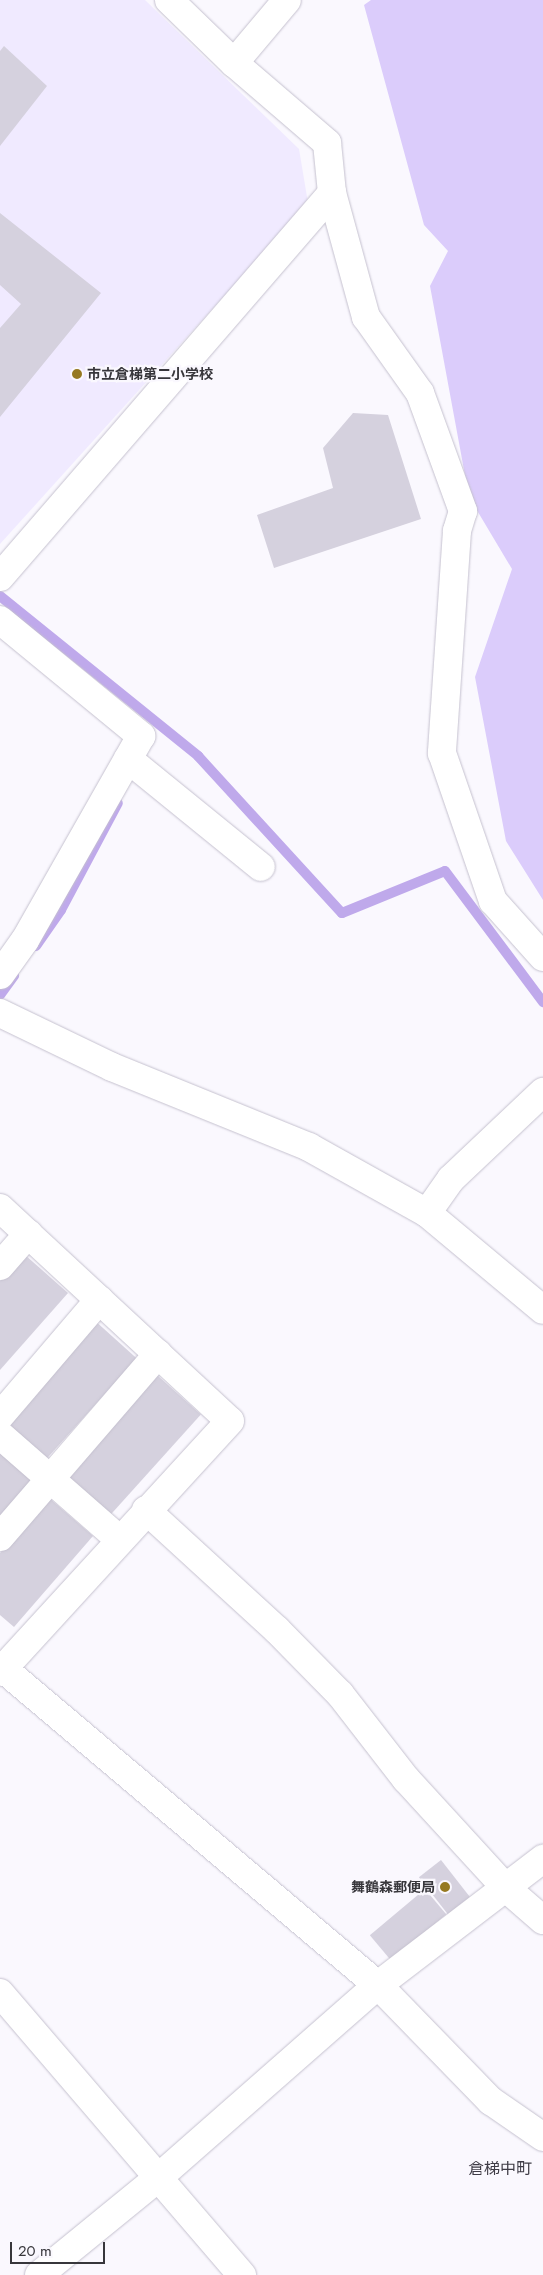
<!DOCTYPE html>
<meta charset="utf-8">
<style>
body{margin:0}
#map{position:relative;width:543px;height:2275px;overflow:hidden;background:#faf8fe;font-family:Jost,"Noto Sans JP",sans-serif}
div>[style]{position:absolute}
.built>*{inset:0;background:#f0eaff}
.green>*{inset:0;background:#dbccfb}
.stream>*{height:10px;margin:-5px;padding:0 5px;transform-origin:5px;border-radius:5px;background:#bfa9eb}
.building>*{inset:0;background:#d5d1de;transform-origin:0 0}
.roads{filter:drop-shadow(0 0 1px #c5c1cf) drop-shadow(0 0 1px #c5c1cf)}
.minor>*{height:28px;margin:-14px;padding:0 14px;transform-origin:14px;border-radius:14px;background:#fff}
.dots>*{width:14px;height:14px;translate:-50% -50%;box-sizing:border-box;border:2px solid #faf8fe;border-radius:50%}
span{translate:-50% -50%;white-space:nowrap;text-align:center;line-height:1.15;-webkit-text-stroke:4.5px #faf8fe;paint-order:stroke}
.poi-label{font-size:14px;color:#37363b;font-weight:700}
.left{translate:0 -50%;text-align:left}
.right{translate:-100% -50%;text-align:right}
.quarter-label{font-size:16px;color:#3f3c46}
.scale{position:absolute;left:10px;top:2242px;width:95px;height:22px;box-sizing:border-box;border:2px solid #37363b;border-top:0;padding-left:6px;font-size:15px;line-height:18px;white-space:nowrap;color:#37363b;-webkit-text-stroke:4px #faf8fe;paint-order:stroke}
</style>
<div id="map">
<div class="built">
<i style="clip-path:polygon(0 0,145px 0,299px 149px,308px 203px,0 544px)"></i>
</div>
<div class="green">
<i style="clip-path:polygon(371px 0,543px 0,543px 900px,506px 841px,475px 677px,512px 569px,469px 497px,430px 286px,448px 251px,424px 225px,364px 5px)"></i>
</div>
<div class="stream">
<i style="left:0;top:596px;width:255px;rotate:38.9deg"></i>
<i style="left:198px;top:756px;width:213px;rotate:47.5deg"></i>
<i style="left:342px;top:913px;width:111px;rotate:-22.2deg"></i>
<i style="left:445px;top:871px;width:164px;rotate:53.2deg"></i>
<i style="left:36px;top:946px;width:44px;rotate:-55.2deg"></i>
<i style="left:61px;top:910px;width:121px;rotate:-62deg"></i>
<i style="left:0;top:995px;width:24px;rotate:-54deg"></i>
</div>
<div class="building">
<i style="clip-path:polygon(4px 46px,47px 86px,0 146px,0 51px)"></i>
<i style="clip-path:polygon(0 213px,101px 293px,0 417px,0 328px,21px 304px,0 285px)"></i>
<i style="clip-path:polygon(353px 413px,388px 415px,421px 519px,274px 568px,257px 515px,333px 488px,323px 448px)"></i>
<i style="clip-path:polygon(24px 1254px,68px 1293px,0 1370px,0 1281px)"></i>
<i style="left:93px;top:1319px;width:59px;height:138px;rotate:42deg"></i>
<i style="left:157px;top:1375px;width:59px;height:138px;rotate:42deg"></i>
<i style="clip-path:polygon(0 1452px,32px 1480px,0 1517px)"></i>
<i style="clip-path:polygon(48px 1497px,93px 1536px,14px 1627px,0 1615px,0 1553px)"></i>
<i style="left:441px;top:1860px;width:47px;height:28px;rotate:52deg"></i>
<i style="left:425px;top:1889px;width:33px;height:72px;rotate:50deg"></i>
</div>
<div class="roads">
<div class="minor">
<i style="left:169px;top:0;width:91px;rotate:44.1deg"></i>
<i style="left:234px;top:63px;width:123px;rotate:40.7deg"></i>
<i style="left:327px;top:143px;width:50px;rotate:84.3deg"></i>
<i style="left:332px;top:193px;width:129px;rotate:74.7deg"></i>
<i style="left:366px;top:317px;width:93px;rotate:54.6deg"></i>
<i style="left:420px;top:393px;width:126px;rotate:70deg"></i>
<i style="left:463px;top:511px;width:21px;rotate:107deg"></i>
<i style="left:457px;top:531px;width:223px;rotate:93.9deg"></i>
<i style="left:442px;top:753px;width:157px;rotate:71deg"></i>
<i style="left:493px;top:901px;width:75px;rotate:48.2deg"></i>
<i style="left:234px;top:63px;width:82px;rotate:-49.9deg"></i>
<i style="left:0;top:577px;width:508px;rotate:-49.15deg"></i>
<i style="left:0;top:620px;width:183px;rotate:39.4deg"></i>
<i style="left:141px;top:736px;width:235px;rotate:119.6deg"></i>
<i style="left:25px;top:940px;width:43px;rotate:125.5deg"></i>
<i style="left:128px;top:759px;width:171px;rotate:39.1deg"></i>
<i style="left:0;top:1013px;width:124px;rotate:25.7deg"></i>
<i style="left:112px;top:1067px;width:213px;rotate:22.1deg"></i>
<i style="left:309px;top:1147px;width:135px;rotate:29.2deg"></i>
<i style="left:427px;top:1213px;width:151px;rotate:39.9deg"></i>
<i style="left:0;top:1208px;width:313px;rotate:42.8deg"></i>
<i style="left:230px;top:1421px;width:340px;rotate:132.5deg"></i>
<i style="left:427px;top:1213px;width:42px;rotate:-54.8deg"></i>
<i style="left:451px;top:1179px;width:127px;rotate:-43.4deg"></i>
<i style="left:0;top:1266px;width:43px;rotate:-48.8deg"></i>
<i style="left:0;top:1416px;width:153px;rotate:-49.5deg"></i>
<i style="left:0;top:1435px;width:158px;rotate:41.2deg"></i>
<i style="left:146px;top:1510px;width:178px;rotate:42.5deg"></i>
<i style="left:277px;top:1630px;width:90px;rotate:45.5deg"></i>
<i style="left:340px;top:1694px;width:108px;rotate:52.2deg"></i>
<i style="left:406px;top:1779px;width:148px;rotate:47.5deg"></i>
<i style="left:506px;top:1888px;width:49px;rotate:40.9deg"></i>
<i style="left:0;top:1537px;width:242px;rotate:-49.2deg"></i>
<i style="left:0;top:1666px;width:495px;rotate:40.2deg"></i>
<i style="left:378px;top:1985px;width:162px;rotate:45.8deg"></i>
<i style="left:491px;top:2101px;width:63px;rotate:34.7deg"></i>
<i style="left:0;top:1993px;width:372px;rotate:49.4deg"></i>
<i style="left:39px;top:2275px;width:154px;rotate:-39.2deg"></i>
<i style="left:158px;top:2178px;width:293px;rotate:-41.3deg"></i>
<i style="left:378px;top:1985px;width:208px;rotate:-37.4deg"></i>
</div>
</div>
<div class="dots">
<i style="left:77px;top:374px;background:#967921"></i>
<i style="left:445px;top:1887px;background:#967921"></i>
</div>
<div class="poi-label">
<span class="left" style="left:87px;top:374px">市立倉梯第二小学校</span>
<span class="right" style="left:435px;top:1887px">舞鶴森郵便局</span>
</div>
<div class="quarter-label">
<span style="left:500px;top:2169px">倉梯中町</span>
</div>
<div class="scale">20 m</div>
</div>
